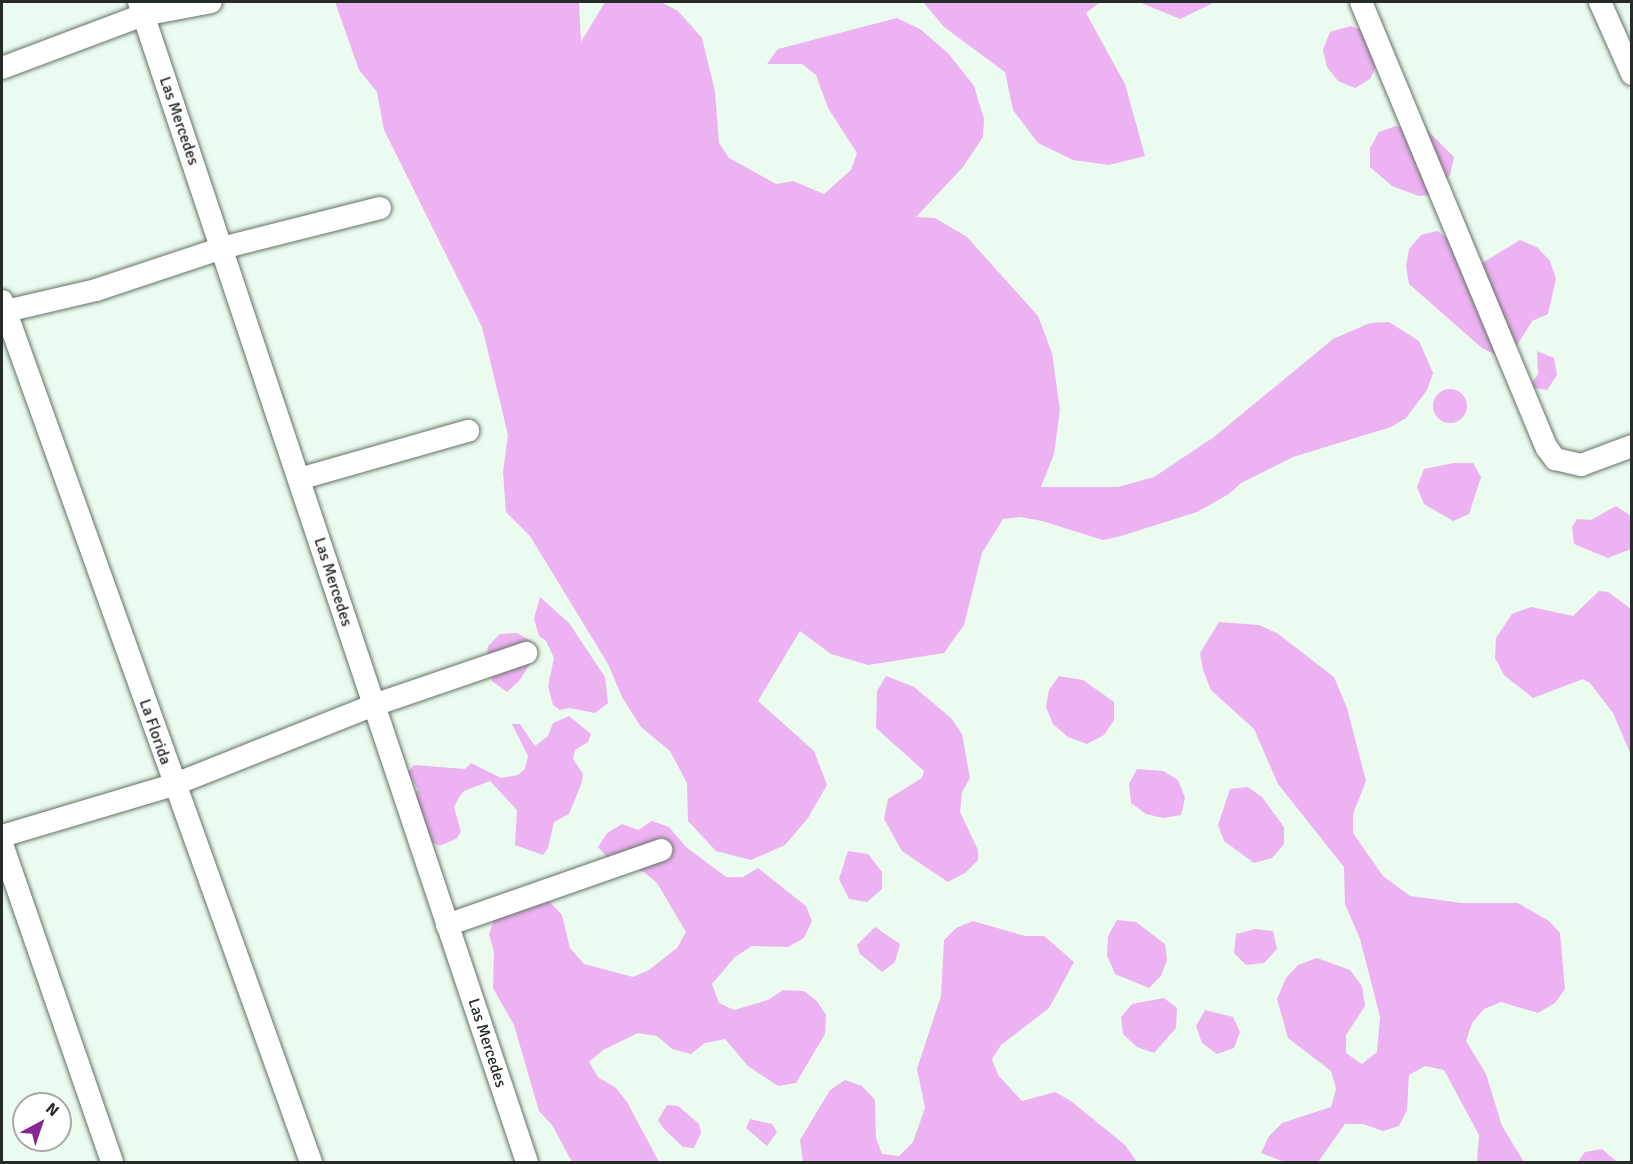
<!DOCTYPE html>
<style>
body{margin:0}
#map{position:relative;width:1633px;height:1164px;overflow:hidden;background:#ecfbef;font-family:Signika,sans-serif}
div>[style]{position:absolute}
.green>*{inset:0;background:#edb2f1}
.round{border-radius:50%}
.roads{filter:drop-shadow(0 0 2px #637166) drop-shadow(0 0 2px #637166)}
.minor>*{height:22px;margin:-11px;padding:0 11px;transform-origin:11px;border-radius:11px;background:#fff}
span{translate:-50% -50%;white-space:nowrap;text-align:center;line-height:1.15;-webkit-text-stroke:6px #fff;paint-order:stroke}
.street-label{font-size:16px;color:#252b26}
.frame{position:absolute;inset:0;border:3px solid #252b26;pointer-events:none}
.north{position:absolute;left:12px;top:1092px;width:60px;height:60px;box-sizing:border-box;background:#fff;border:2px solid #a8aaa8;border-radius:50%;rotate:40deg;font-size:16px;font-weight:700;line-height:24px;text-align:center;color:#252b26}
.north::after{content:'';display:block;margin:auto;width:21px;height:27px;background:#862690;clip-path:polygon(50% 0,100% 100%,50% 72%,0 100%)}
</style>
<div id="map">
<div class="green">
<i style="clip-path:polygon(335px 2px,579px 2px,581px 42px,605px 2px,661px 2px,678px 11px,702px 38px,715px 91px,719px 143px,729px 158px,776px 184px,793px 181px,824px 194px,851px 170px,857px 153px,828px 108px,816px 75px,802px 64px,767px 64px,778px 49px,897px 18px,920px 29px,948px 53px,974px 86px,984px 119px,983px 137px,963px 167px,916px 217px,935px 218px,967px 237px,1038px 316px,1052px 353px,1060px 410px,1054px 454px,1041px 487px,1118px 487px,1154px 477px,1214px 437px,1333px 339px,1370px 323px,1389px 322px,1419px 341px,1433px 373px,1427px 390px,1406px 418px,1391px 427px,1293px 457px,1241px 483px,1229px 494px,1197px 512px,1121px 536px,1103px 540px,1042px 521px,1021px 517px,1003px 519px,982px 553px,964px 625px,944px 653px,868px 665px,831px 654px,800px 631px,758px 701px,814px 751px,827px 785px,808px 818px,785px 845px,751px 860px,716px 851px,688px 821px,687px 783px,670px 751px,641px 727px,622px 697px,608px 664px,530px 536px,506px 512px,503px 472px,508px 435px,482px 327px,384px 130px,377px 92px,359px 70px)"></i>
<i style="clip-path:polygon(923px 2px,1100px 2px,1086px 13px,1125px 84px,1145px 156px,1109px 165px,1073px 160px,1038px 143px,1013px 110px,1005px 72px,944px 27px)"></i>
<i style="clip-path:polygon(1139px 2px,1215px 2px,1180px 19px)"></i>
<i style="clip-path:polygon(1351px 26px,1369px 33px,1378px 62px,1370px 79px,1355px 88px,1338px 81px,1327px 67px,1323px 50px,1330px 32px)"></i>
<i style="clip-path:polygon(1396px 126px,1427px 130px,1454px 157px,1450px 175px,1430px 195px,1419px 196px,1392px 186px,1370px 167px,1370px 148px,1379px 132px)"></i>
<i style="clip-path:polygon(1437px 231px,1453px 242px,1474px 268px,1520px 240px,1537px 247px,1550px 261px,1556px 279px,1548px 314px,1532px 321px,1514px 350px,1498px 356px,1482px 348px,1409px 284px,1406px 266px,1409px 249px,1421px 235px)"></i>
<i style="clip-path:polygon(1537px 351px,1554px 358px,1557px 375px,1547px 390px,1529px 387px,1538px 374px)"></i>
<i class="round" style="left:1433px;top:389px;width:34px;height:34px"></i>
<i style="clip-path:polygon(1454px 463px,1473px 463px,1481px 477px,1469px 514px,1453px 521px,1424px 504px,1417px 487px,1424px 469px)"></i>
<i style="clip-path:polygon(1616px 506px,1631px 516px,1631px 549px,1608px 558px,1574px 544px,1572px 527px,1577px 519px,1591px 520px)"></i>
<i style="clip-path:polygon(1599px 591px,1608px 592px,1631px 609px,1631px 755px,1613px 713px,1590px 683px,1583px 679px,1533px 698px,1504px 675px,1495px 658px,1496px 638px,1512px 614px,1531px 607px,1573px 616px)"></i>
<i style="clip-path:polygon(540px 597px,569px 623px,605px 677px,608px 703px,595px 713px,569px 708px,560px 710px,553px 705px,548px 686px,554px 658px,546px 641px,539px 636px,534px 619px)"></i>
<i style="clip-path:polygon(1219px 622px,1259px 625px,1277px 633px,1334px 677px,1347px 708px,1366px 781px,1353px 814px,1353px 833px,1383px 876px,1410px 896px,1462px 903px,1518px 903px,1549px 921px,1560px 933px,1565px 989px,1555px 1003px,1538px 1013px,1501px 1002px,1484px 1009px,1472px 1023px,1466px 1041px,1486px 1074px,1502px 1126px,1524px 1162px,1477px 1162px,1479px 1135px,1444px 1070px,1425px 1066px,1409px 1075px,1407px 1110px,1399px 1126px,1383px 1131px,1363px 1124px,1345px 1124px,1318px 1162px,1285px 1162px,1261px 1153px,1269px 1136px,1282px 1123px,1331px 1107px,1336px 1089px,1331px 1071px,1288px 1038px,1277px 999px,1286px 978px,1298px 965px,1317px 958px,1350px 970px,1362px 986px,1365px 1006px,1346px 1035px,1346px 1053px,1362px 1064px,1377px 1052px,1380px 1017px,1360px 939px,1345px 904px,1344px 867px,1278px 784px,1254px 729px,1211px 690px,1203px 670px,1200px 653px)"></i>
<i style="clip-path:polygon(517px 633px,531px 641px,533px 659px,519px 681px,507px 692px,492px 681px,487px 655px,488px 646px,500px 634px)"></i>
<i style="clip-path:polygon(886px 676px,914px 687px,951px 718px,962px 734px,970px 778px,962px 792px,960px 812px,978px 850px,978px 860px,965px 873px,948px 882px,902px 851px,884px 819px,888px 799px,922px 778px,924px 771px,876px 728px,877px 691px)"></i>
<i style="clip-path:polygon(1059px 676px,1083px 680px,1114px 702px,1114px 720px,1104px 735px,1087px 744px,1068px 737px,1053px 724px,1046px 707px,1049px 690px)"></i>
<i style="clip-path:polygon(569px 716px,591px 734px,588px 742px,575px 750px,573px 759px,583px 774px,582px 782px,569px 814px,554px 822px,548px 848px,543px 855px,515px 845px,517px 810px,490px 781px,464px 791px,458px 799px,454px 807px,461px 832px,456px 839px,439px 846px,432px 842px,412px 797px,418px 790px,408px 772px,414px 765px,465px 769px,471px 763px,501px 778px,518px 775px,525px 769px,528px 756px,512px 724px,520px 724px,535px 746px,548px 736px,553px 723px)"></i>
<i style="clip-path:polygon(1137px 769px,1163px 771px,1178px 780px,1185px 798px,1181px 815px,1163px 818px,1146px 814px,1131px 803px,1129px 784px)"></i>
<i style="clip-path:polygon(1248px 787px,1262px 797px,1284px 827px,1284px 844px,1272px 858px,1254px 863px,1224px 841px,1218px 825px,1230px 789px)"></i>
<i style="clip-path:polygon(652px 821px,669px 827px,686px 847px,726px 877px,743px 877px,758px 868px,806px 906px,812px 921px,804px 938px,788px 947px,752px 946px,735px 957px,712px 984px,719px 1003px,734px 1010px,768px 1000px,783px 990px,804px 991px,817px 1001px,826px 1015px,825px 1034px,796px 1083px,778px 1086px,748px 1066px,725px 1039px,705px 1043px,691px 1054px,672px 1049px,657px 1036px,638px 1033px,603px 1050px,589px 1062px,598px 1077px,616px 1088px,627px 1102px,659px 1162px,572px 1162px,552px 1125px,539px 1111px,514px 1025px,493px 988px,494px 952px,489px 934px,502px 898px,534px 895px,550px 902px,562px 915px,570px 948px,584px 964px,633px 977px,649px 970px,677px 948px,686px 932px,657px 883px,644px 872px,610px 860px,598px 847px,607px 833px,622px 824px,638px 830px)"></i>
<i style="clip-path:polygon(848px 851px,868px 854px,882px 872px,882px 889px,867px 902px,849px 899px,839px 879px)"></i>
<i style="clip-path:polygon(1117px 920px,1136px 922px,1165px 944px,1167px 960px,1161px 976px,1149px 988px,1115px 974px,1107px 955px,1108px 936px)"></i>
<i style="clip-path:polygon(973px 921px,1025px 936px,1044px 936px,1074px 962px,1049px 1008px,1001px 1045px,992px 1059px,998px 1075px,1022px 1101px,1055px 1092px,1071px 1101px,1125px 1145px,1137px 1162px,803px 1162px,800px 1140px,830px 1090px,845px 1080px,862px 1086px,875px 1100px,876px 1138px,882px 1154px,899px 1156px,913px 1142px,925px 1108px,917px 1069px,941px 996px,944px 940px,956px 928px)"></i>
<i style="clip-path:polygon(875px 927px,900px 944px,895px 962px,882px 972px,860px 954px,857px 945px)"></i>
<i style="clip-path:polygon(1255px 929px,1273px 931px,1277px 949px,1264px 963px,1246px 965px,1234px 953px,1236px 934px)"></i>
<i style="clip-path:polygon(1164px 998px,1177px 1008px,1176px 1028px,1154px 1053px,1137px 1047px,1123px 1034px,1121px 1017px,1132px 1004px)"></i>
<i style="clip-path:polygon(1205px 1010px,1233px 1017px,1240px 1032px,1234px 1048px,1217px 1054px,1202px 1043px,1196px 1026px)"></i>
<i style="clip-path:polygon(667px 1105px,678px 1106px,699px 1124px,701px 1133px,694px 1148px,683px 1147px,663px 1128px,658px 1120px)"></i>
<i style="clip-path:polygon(750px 1119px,772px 1124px,777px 1132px,767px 1146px,746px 1128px)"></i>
<i style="clip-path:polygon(1602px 1149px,1617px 1162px,1578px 1162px,1585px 1152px)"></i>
</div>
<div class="roads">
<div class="minor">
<i style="left:139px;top:2px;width:1223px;rotate:71.51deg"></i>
<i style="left:1361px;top:2px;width:483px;rotate:67.4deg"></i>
<i style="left:1547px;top:448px;width:14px;rotate:54deg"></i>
<i style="left:1555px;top:459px;width:27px;rotate:13deg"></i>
<i style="left:1581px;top:465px;width:54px;rotate:-20.4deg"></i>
<i style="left:1600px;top:2px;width:79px;rotate:66deg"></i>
<i style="left:2px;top:68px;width:151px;rotate:-20.6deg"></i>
<i style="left:143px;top:15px;width:69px;rotate:-10.8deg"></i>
<i style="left:2px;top:301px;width:915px;rotate:70.26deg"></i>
<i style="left:6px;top:311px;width:92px;rotate:-13.1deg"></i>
<i style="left:96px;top:290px;width:133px;rotate:-18.4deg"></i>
<i style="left:222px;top:248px;width:163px;rotate:-14.2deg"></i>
<i style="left:299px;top:479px;width:176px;rotate:-15.9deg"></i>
<i style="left:2px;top:836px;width:178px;rotate:-16.6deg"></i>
<i style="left:173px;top:785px;width:216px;rotate:-21.7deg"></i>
<i style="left:374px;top:705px;width:161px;rotate:-18.9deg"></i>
<i style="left:2px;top:844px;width:336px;rotate:70.9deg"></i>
<i style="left:447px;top:925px;width:227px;rotate:-19.3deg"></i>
</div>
</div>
<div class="street-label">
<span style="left:179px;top:121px;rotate:71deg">Las Mercedes</span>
<span style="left:333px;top:582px;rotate:72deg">Las Mercedes</span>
<span style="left:155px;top:732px;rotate:71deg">La Florida</span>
<span style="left:487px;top:1043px;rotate:72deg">Las Mercedes</span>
</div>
<div class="frame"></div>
<div class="north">N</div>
</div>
